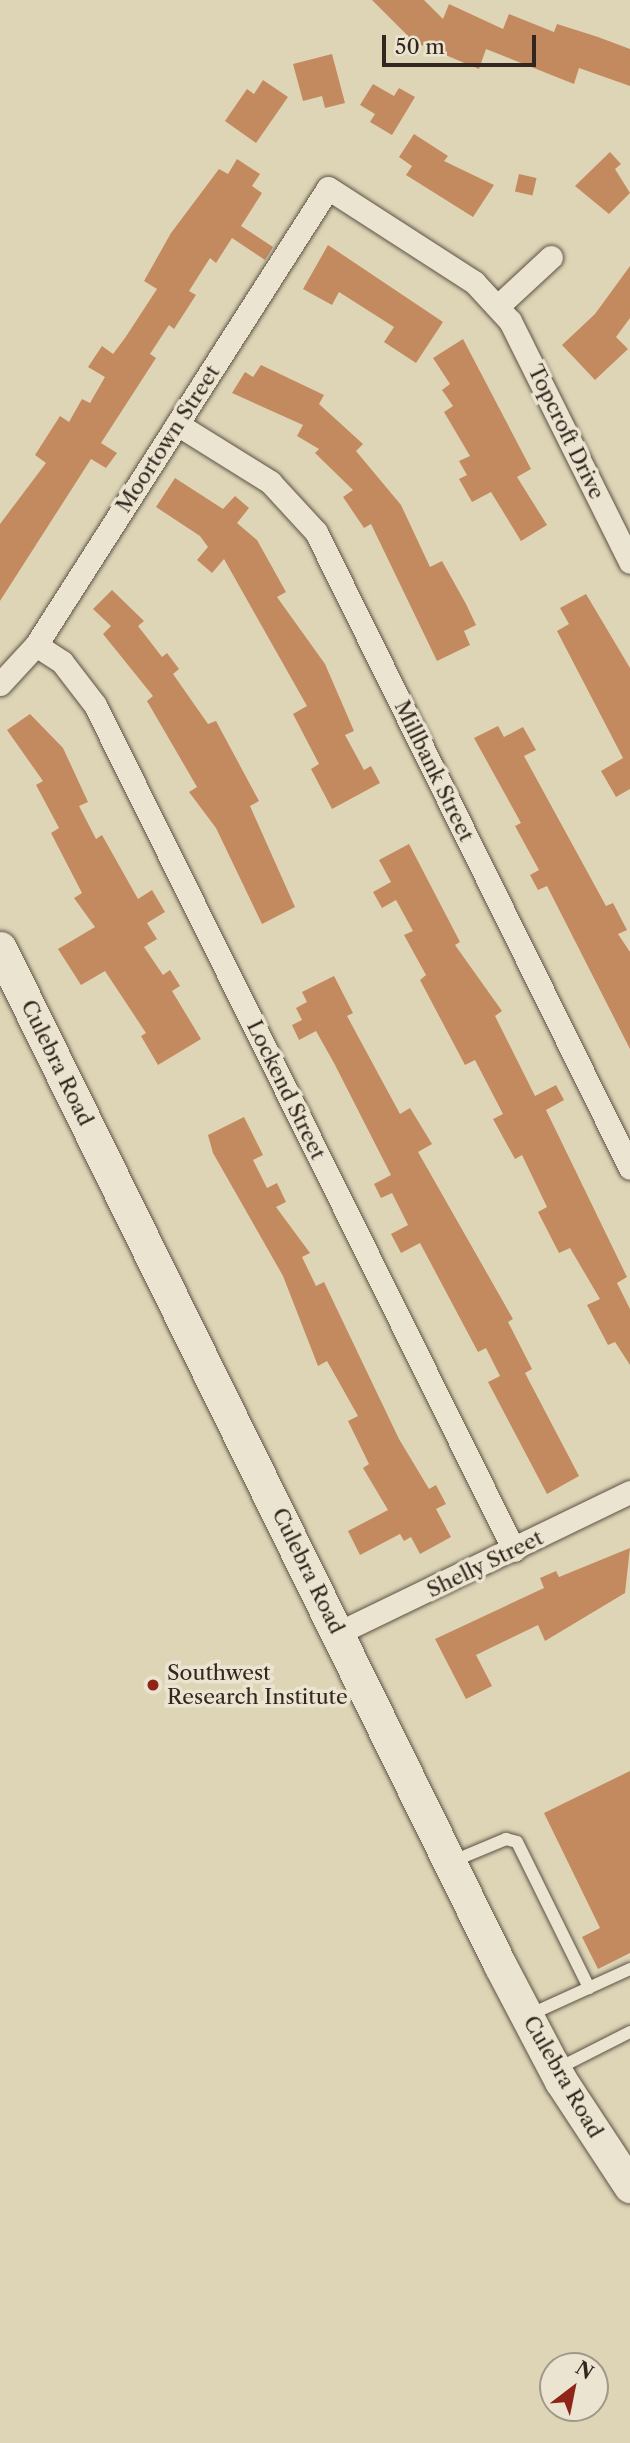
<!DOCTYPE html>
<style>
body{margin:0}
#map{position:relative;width:630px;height:2443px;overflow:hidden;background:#ded5b7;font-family:"Libre Caslon Text",serif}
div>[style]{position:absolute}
.building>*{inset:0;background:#c48a5f;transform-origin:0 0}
.roads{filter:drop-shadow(0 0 2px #5e5244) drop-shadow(0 0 2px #5e5244)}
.lane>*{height:12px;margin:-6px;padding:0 6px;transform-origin:6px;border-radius:6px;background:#eae4d0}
.street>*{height:23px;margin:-11.5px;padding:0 11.5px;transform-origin:11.5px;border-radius:11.5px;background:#eae4d0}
.secondary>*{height:33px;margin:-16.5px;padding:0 16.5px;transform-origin:16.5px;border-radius:16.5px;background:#eae4d0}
.dots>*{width:19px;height:19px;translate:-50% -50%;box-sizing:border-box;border:4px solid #eae4d0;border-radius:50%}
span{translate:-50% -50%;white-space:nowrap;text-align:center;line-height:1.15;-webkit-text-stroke:7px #eae4d0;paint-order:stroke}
.street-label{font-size:21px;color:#33261e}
.poi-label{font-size:21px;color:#33261e}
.left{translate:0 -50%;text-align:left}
.north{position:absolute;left:539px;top:2352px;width:70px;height:70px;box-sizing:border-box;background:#eae4d0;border:2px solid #a19889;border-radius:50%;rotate:32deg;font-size:19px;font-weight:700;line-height:28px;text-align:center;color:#33261e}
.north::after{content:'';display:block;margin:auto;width:24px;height:32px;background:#8f2418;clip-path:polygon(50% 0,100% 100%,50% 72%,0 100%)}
.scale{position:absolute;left:382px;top:35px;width:154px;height:32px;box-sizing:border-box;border:4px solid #33261e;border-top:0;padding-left:9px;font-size:21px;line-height:24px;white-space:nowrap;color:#33261e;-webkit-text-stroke:5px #eae4d0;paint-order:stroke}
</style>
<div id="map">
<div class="building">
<i style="clip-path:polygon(372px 0,424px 0,443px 19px,449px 4px,503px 29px,509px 14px,554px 32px,557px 24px,598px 37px,630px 49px,630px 86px,579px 68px,574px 84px,486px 49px,479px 69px,414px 42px)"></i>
<i style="clip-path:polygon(332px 54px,345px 103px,325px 108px,322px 96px,303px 101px,293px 64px)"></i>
<i style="clip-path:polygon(263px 80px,288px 97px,256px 143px,225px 121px,247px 89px,254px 94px)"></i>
<i style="clip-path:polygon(373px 84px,394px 96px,399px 88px,415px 97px,392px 135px,370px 122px,375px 114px,360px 105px)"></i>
<i style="clip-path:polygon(414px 134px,448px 156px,444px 161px,494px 185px,473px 217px,406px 175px,412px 166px,399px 157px)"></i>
<i style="clip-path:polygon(610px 152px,621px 164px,615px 169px,630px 193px,609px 214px,575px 186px)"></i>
<i style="clip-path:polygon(237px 159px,260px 174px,252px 186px,262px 193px,241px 226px,273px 247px,265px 260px,232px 238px,216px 263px,210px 258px,189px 291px,196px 295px,174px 329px,169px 325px,150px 354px,156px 358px,101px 443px,117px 453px,106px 468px,91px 459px,0 601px,0 524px,46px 463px,35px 455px,60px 416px,69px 422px,82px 399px,90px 403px,105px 377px,88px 367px,102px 346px,113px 354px,125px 338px,157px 289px,144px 281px,171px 233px,219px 169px,228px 174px)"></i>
<i style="left:519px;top:174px;width:18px;height:18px;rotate:13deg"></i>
<i style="clip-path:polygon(328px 245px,443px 322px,416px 363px,384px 342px,394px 327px,339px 292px,332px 305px,303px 289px)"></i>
<i style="clip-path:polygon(630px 266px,630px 318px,616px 337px,628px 349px,595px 380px,562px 345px,595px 314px)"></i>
<i style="clip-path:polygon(463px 339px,531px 469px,517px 477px,547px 525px,521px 541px,491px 492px,472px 502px,459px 479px,467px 475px,459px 461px,470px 456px,444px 412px,453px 406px,442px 390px,450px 384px,433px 358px)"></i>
<i style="clip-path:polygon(261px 365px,324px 395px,319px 404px,363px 444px,356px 451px,401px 505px,430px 567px,442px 561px,466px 604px,476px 625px,464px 631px,470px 645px,437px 661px,371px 524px,364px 528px,343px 497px,353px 490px,315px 453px,319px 449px,297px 436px,303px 425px,232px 393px,245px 372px,253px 377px)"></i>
<i style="clip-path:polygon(175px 478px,223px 509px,235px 496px,249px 508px,237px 523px,257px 540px,286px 592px,277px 597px,325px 664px,354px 731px,345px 735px,364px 770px,371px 766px,380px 783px,332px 809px,311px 769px,319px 764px,293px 714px,307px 706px,224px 559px,212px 573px,197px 560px,208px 547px,200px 536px,156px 507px)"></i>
<i style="clip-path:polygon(112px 590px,144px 621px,138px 626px,162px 657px,167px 653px,179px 669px,173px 674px,208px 724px,216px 721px,259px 801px,250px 806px,295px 907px,262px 924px,216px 828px,189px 792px,197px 787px,147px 701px,153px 696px,103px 634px,111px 626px,93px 609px)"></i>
<i style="clip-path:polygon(586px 594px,630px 668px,630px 789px,616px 797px,601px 771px,623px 758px,557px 631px,569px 624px,560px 608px)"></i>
<i style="clip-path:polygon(30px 714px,63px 748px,88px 802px,79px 806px,96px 839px,102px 835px,138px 899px,152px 890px,165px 912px,147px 923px,157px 939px,144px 947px,163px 975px,170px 970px,180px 986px,172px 991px,201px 1039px,158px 1065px,141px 1036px,146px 1033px,105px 971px,81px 985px,58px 949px,95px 927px,74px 898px,82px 893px,51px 833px,59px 828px,36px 785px,43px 781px,7px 730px)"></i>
<i style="clip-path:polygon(498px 726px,504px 737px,523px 727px,536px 750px,524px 756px,606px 906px,613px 903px,627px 930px,618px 934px,630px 952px,630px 1049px,547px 886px,538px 890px,530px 875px,539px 870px,515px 826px,521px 823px,474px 738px)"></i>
<i style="clip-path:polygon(409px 844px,460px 942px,455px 945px,502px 1011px,495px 1016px,535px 1096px,556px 1085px,564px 1100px,546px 1110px,627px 1277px,617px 1283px,630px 1309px,630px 1365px,615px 1342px,608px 1345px,587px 1305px,600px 1299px,570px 1248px,559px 1253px,538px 1212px,547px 1207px,522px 1155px,515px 1159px,493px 1119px,503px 1114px,475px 1060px,465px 1065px,420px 980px,426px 975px,404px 935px,413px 931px,396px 900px,382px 908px,373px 892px,391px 882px,379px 860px)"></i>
<i style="clip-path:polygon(334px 976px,353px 1013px,347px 1016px,400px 1114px,410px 1108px,432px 1144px,418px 1152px,513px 1319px,508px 1322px,532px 1369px,525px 1373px,579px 1476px,547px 1494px,488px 1382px,500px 1376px,486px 1348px,478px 1352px,420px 1243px,401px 1253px,391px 1234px,408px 1225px,392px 1193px,381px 1198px,374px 1184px,391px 1175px,334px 1063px,316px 1031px,299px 1040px,292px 1025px,302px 1020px,296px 1008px,307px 1002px,302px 992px)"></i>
<i style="clip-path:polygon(244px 1117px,263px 1155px,253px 1160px,267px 1188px,277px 1183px,286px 1202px,276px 1207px,310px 1253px,302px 1257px,316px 1286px,324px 1282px,399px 1439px,429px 1489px,436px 1485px,446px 1504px,436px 1509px,451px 1537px,420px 1554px,411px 1537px,404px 1541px,400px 1534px,360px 1555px,348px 1531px,388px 1510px,363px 1468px,369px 1464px,348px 1421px,358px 1416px,327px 1361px,318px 1366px,283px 1276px,213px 1153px,208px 1135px)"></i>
<i style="clip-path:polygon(630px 1548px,625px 1593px,545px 1641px,538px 1625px,476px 1655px,492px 1686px,466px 1699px,435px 1639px,544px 1588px,540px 1578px,556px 1571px,559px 1577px)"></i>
<i style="clip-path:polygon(630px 1771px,630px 1953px,598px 1969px,582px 1937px,600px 1928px,544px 1813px)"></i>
</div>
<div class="roads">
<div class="lane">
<i style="left:451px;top:1862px;width:60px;rotate:-22.7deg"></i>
<i style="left:506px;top:1839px;width:11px;rotate:15deg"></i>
<i style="left:517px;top:1842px;width:163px;rotate:63.7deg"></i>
<i style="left:527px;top:2016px;width:113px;rotate:-24.5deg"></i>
<i style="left:555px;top:2070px;width:84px;rotate:-26.9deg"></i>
</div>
<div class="street">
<i style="left:498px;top:306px;width:72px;rotate:-42.8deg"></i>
<i style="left:177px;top:424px;width:110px;rotate:31.9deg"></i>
<i style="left:270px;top:482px;width:68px;rotate:47.4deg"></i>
<i style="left:316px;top:532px;width:709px;rotate:63.72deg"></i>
<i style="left:36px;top:645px;width:31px;rotate:33deg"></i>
<i style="left:62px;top:662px;width:54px;rotate:52.5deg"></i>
<i style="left:95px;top:705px;width:943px;rotate:63.63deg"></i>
<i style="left:0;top:684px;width:53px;rotate:-47.3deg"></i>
<i style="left:36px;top:645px;width:542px;rotate:-57.42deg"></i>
<i style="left:328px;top:188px;width:174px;rotate:32.8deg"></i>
<i style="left:474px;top:282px;width:53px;rotate:47.3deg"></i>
<i style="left:510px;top:321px;width:269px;rotate:63.5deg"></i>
<i style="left:338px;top:1633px;width:324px;rotate:-25.8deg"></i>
</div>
<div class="secondary">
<i style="left:0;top:948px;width:1133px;rotate:63.82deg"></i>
<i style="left:500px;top:1965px;width:131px;rotate:62.3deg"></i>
<i style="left:561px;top:2081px;width:126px;rotate:56.7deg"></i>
</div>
</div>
<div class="dots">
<i style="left:153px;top:1685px;background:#8f2418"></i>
</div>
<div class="street-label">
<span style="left:566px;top:432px;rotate:64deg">Topcroft Drive</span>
<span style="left:168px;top:439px;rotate:-57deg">Moortown Street</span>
<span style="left:434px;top:771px;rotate:64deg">Millbank Street</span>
<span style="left:57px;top:1063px;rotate:64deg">Culebra Road</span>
<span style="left:286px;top:1090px;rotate:64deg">Lockend Street</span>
<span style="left:485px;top:1564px;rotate:-26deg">Shelly Street</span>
<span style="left:308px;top:1571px;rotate:64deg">Culebra Road</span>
<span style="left:563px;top:2077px;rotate:60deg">Culebra Road</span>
</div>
<div class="poi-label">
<span class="left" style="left:167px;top:1685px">Southwest<br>Research Institute</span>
</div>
<div class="north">N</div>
<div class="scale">50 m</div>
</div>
